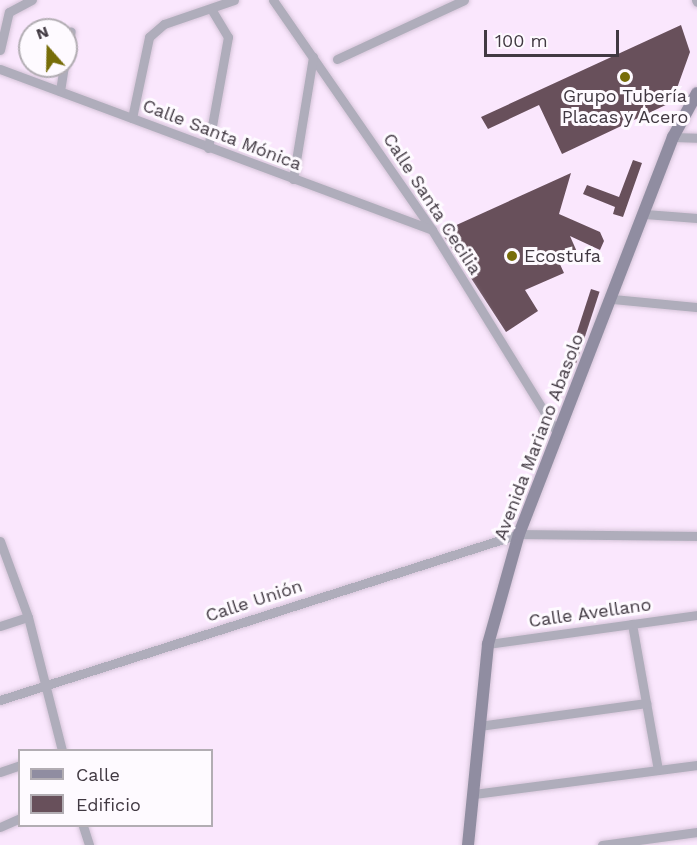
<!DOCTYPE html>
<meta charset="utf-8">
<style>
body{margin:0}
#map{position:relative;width:697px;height:845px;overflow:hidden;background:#fae7fd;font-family:"Work Sans",sans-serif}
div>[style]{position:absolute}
.building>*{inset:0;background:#68505b;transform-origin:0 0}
.roads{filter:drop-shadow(0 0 2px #d5c4d8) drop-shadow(0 0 2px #d5c4d8)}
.street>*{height:9px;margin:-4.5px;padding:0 4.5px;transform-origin:4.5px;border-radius:4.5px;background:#afadbb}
.secondary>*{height:12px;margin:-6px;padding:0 6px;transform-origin:6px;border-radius:6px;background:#908da1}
.dots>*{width:16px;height:16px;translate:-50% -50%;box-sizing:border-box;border:3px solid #fefaff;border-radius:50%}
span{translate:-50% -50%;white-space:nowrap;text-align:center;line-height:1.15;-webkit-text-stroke:6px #fefaff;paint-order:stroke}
.poi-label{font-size:18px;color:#413942}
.left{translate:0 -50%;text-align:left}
.street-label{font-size:18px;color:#413942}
.legend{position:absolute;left:18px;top:749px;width:195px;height:78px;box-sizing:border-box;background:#fefaff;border:2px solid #b2adb3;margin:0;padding:8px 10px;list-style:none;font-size:18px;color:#413942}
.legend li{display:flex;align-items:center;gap:12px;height:30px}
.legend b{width:30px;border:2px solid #b2adb3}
.north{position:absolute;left:18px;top:18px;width:60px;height:60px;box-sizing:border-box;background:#fefaff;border:2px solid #b2adb3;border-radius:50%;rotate:340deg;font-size:16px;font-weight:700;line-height:24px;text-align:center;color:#413942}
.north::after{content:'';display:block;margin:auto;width:21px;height:27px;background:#776d09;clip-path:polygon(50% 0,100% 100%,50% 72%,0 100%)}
.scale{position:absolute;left:484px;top:30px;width:135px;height:27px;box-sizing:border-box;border:3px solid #413942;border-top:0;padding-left:8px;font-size:18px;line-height:21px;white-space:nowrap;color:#413942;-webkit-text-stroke:4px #fefaff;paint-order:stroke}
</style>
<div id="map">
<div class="building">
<i style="clip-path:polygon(681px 25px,690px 52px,672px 102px,562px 154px,539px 105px,488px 129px,481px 117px)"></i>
<i style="clip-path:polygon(633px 160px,642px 163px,623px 217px,613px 214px,615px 207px,583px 194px,587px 185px,619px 197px)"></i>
<i style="clip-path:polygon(571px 173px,559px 214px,600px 232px,604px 241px,600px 250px,570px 236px,577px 252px,558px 260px,564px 273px,525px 290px,538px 311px,506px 332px,441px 232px)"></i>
<i style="left:591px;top:289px;width:9px;height:75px;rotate:18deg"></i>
</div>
<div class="roads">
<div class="street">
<i style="left:273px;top:0;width:280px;rotate:55.3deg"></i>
<i style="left:432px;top:230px;width:236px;rotate:58.3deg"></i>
<i style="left:696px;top:0;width:2px;rotate:63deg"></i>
<i style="left:0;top:50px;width:39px;rotate:-77deg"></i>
<i style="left:9px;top:12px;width:26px;rotate:-28deg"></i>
<i style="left:66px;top:58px;width:27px;rotate:-80deg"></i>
<i style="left:337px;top:59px;width:140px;rotate:-24.9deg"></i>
<i style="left:0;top:69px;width:461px;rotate:20.4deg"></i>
<i style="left:60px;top:91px;width:25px;rotate:-81deg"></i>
<i style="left:132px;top:118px;width:83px;rotate:-78.1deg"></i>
<i style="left:149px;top:37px;width:20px;rotate:-41deg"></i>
<i style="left:164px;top:24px;width:74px;rotate:-18.9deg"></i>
<i style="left:673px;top:137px;width:24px;rotate:2deg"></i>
<i style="left:208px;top:148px;width:113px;rotate:-79.8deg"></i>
<i style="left:228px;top:37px;width:33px;rotate:-121deg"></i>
<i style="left:293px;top:179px;width:124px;rotate:-80.7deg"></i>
<i style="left:645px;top:214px;width:52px;rotate:4.4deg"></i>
<i style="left:612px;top:299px;width:85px;rotate:5.4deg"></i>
<i style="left:0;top:541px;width:81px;rotate:69.8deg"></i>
<i style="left:28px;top:617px;width:137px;rotate:75.7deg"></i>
<i style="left:632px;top:624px;width:148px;rotate:79.9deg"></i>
<i style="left:0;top:626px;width:29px;rotate:-18deg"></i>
<i style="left:488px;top:644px;width:211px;rotate:-7.9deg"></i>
<i style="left:0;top:700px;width:545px;rotate:-17.74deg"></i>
<i style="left:519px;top:534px;width:178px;rotate:0.6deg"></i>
<i style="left:479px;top:726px;width:169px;rotate:-7.8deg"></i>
<i style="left:0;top:772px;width:21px;rotate:-19deg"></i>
<i style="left:474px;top:794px;width:225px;rotate:-7.4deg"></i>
<i style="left:83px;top:826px;width:20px;rotate:72deg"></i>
<i style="left:0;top:827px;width:22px;rotate:-24deg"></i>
<i style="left:602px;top:845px;width:96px;rotate:-7.8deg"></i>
</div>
<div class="secondary">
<i style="left:468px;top:845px;width:202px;rotate:-84.3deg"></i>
<i style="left:488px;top:644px;width:114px;rotate:-74.3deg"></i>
<i style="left:519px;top:534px;width:426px;rotate:-68.8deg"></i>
<i style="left:673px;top:137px;width:50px;rotate:-61.4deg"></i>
</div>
</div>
<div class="dots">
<i style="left:625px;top:77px;background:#776d09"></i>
<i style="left:512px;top:256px;background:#776d09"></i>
</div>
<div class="poi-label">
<span style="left:625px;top:107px">Grupo Tubería<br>Placas y Acero</span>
<span class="left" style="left:524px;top:256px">Ecostufa</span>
</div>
<div class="street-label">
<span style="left:222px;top:135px;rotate:21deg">Calle Santa Mónica</span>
<span style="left:432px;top:204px;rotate:57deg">Calle Santa Cecilia</span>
<span style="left:539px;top:437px;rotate:-69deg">Avenida Mariano Abasolo</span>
<span style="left:254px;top:601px;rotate:-18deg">Calle Unión</span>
<span style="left:590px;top:613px;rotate:-8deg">Calle Avellano</span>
</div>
<ul class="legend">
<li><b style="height:8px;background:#908da1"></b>Calle</li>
<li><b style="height:16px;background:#68505b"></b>Edificio</li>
</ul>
<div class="north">N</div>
<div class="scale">100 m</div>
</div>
